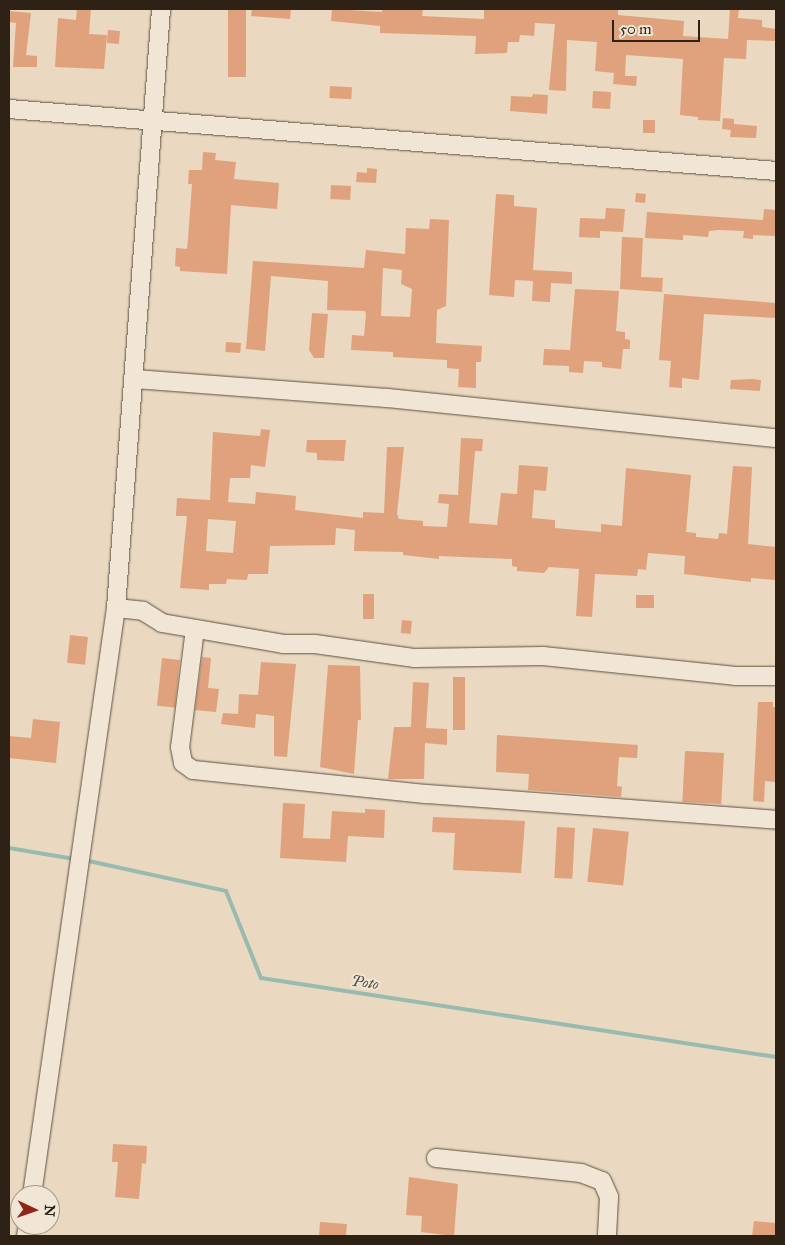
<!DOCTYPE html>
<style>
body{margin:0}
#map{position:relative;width:785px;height:1245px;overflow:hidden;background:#ead8c0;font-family:"IM FELL Great Primer",serif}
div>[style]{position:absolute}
.stream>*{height:4px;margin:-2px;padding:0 2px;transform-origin:2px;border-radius:2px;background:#98baaf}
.building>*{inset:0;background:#e0a17d;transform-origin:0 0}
.roads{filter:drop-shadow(0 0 1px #5d4f40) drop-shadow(0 0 1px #5d4f40)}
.minor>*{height:18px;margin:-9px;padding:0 9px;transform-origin:9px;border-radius:9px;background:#f1e6d6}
span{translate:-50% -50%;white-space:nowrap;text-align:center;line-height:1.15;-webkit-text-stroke:4px #f1e6d6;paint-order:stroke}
.water-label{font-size:15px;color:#4e4f43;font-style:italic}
.frame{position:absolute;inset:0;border:10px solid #2e2115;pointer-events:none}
.north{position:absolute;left:10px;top:1185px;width:50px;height:50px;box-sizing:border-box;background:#f1e6d6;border:1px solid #a39789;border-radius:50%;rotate:93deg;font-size:14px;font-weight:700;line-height:20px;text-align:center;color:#2e2115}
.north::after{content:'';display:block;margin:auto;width:18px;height:22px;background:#8f2418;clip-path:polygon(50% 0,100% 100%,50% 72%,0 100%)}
.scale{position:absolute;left:612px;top:20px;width:88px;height:22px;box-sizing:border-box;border:2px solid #2e2115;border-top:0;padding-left:6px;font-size:15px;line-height:18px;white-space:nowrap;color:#2e2115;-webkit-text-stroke:4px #f1e6d6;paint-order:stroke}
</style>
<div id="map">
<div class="stream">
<i style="left:9px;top:848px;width:66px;rotate:9.6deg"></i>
<i style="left:84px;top:860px;width:145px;rotate:12.3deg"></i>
<i style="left:226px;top:891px;width:94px;rotate:68.1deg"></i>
<i style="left:261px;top:978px;width:521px;rotate:8.72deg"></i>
</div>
<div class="building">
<i style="clip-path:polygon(77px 9px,91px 9px,89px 34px,107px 35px,104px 69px,55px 67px,58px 18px,76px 20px)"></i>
<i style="left:228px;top:9px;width:18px;height:68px"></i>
<i style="clip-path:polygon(252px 9px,291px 9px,290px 19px,251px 16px)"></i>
<i style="clip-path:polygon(332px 9px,382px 12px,382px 9px,423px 9px,422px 16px,484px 19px,484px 9px,618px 10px,618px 15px,684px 21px,683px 36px,728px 39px,730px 9px,739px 9px,738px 18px,762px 20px,762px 27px,776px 29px,776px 41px,747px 40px,746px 59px,724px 58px,720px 121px,698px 120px,698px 117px,680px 115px,683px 59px,626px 55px,625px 76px,637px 76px,636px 86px,613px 84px,614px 73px,595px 71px,597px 42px,567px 40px,566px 91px,549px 90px,555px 24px,535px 23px,534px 36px,520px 35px,519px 42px,508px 42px,507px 53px,475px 54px,476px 36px,380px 33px,380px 26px,331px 21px)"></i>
<i style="clip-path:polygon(9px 11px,31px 13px,26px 55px,37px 56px,37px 67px,13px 67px,16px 23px,9px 22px)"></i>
<i style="left:108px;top:30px;width:12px;height:13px;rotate:5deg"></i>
<i style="left:330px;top:86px;width:22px;height:12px;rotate:3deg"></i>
<i style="left:593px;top:91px;width:18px;height:17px;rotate:3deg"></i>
<i style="clip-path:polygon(533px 94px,548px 95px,547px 114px,510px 111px,511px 96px,532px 97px)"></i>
<i style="clip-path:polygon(723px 118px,734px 119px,734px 124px,757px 126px,756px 138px,730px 137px,731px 130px,722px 129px)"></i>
<i style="left:643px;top:120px;width:12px;height:13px"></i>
<i style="clip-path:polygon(203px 152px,216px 153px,215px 160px,236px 162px,234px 179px,279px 183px,277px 209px,231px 205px,227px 274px,180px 271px,180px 267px,175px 266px,176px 248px,187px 249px,188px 239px,192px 184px,188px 184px,189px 170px,202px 170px)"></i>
<i style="clip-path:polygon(367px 168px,377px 169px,376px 183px,356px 182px,357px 172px,367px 173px)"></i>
<i style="left:331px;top:185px;width:20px;height:14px;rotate:3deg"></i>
<i style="left:636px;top:193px;width:10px;height:9px;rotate:6deg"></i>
<i style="clip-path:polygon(496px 194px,514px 195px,514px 206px,537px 208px,533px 270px,572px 272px,572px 284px,551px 283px,550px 302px,532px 301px,533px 281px,515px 280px,514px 297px,489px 295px)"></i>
<i style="clip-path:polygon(606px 208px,625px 209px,623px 232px,600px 231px,600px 238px,579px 237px,580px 218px,605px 219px)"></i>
<i style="clip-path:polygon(764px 209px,776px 210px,776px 236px,753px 235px,753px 239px,743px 238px,744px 231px,719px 230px,709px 231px,708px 237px,683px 235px,683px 240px,645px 238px,647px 212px,763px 220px)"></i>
<i style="clip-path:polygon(evenodd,430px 219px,449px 220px,446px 306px,437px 310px,436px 343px,482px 346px,481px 362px,476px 362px,476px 388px,458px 387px,459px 369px,447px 368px,447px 360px,393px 357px,393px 352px,351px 350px,352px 335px,364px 336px,366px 314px,365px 311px,327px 310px,328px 281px,271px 276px,265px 351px,246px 349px,253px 261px,364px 268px,366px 250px,405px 254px,406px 228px,429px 229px,430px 219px,383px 268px,402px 270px,401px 284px,412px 289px,410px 317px,381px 316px,383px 268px)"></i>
<i style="clip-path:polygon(622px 237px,643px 238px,641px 277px,663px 278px,662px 292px,620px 289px)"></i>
<i style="clip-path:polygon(575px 289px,619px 291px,616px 331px,625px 332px,625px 339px,630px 340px,630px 349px,623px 349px,621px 369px,602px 367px,602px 362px,584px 361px,583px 373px,569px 372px,569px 366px,543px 365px,544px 349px,570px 350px)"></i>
<i style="clip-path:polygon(664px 294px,776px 303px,776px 318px,704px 314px,699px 380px,682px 378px,682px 388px,669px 387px,671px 361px,659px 360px)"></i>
<i style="clip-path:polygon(312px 313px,328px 314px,324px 358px,314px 358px,309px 350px)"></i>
<i style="left:226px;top:342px;width:15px;height:10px;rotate:4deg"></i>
<i style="clip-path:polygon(752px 379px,761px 380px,760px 391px,730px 389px,731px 380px)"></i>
<i style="clip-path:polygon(evenodd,261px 429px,270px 430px,265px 467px,251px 465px,250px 478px,230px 478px,228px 502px,255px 504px,256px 492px,296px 496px,295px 510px,363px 518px,363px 512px,384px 513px,387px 447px,404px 447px,397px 514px,399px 519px,423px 521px,423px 526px,447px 527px,449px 504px,438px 503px,439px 494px,458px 495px,461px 438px,483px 439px,482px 451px,475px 451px,469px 523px,497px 525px,501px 493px,517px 494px,519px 465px,548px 467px,546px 491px,534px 490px,532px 518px,555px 520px,555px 528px,601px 532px,601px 524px,622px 526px,626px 468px,691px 475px,686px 532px,696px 533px,696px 537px,718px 539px,719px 533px,727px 534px,733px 466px,752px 467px,748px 544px,776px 547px,776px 580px,751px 578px,751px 582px,684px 574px,685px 556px,648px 553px,646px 570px,638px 569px,637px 576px,595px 574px,592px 617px,576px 616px,579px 569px,549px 567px,544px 573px,517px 571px,517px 567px,512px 566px,512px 559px,439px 556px,439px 559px,403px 555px,403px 552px,354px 551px,355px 530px,336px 528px,335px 545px,270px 546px,268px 574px,248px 574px,247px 580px,227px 579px,226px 584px,209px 584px,209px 590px,180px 588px,187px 516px,176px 516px,177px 498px,210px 500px,213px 432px,260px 436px,261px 429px,208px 519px,236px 521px,233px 553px,206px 551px,208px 519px)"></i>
<i style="clip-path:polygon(307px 440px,346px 440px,344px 461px,317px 460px,317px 453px,306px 452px)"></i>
<i style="left:363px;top:594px;width:11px;height:25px"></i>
<i style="left:636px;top:595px;width:18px;height:13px"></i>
<i style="left:402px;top:620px;width:10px;height:13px;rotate:6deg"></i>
<i style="left:70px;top:635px;width:18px;height:28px;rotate:6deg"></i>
<i style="clip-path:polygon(202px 657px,211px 658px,208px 688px,219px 689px,216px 712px,195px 710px)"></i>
<i style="left:162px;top:658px;width:18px;height:48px;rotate:6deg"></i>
<i style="clip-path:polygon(261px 662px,296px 664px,287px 757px,274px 756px,274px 716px,256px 714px,255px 728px,221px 724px,223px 713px,238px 714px,239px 694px,258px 695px)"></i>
<i style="clip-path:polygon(328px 665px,360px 666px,361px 720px,358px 720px,354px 774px,320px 767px)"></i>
<i style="left:453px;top:677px;width:12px;height:53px"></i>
<i style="clip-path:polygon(413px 682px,429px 683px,426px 728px,447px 729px,447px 745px,425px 743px,424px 779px,388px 779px,394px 727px,411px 727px)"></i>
<i style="clip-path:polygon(758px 702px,773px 702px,773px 707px,776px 707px,776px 782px,765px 781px,764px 802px,753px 801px)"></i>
<i style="clip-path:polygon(33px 719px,60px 722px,56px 763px,9px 758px,9px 736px,31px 738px)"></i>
<i style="clip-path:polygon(497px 735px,638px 745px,637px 758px,619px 757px,617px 786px,622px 787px,621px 797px,528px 790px,529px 774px,496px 772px)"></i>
<i style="left:685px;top:751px;width:39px;height:51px;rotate:3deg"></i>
<i style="clip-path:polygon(283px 803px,305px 804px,303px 838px,330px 839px,332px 811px,365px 813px,365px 809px,385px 810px,384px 838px,348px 836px,346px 862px,280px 858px)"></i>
<i style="clip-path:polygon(433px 817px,525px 821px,521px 873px,453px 870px,455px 833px,432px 832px)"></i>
<i style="left:557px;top:827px;width:18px;height:51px;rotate:3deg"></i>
<i style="left:593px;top:828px;width:36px;height:54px;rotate:6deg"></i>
<i style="clip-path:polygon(113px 1144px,147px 1146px,146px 1164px,142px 1163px,139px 1199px,115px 1197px,118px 1162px,112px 1162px)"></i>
<i style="clip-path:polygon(409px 1177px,458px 1184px,454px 1236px,421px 1232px,422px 1216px,406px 1215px)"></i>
<i style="clip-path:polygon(754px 1221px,776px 1223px,776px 1236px,752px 1236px)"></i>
<i style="clip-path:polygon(320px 1222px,347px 1224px,346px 1236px,319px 1236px)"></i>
</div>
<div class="roads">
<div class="minor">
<i style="left:9px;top:109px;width:770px;rotate:4.62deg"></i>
<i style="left:134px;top:379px;width:254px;rotate:4.3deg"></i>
<i style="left:387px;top:398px;width:391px;rotate:5.9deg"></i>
<i style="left:116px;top:608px;width:27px;rotate:6deg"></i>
<i style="left:143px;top:611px;width:22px;rotate:32deg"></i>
<i style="left:162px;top:623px;width:123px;rotate:9.8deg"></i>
<i style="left:283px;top:644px;width:32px"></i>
<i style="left:315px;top:644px;width:101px;rotate:8deg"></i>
<i style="left:415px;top:658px;width:128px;rotate:-0.9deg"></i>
<i style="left:543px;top:656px;width:193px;rotate:5.9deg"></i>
<i style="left:735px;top:676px;width:41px"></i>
<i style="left:195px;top:629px;width:119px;rotate:97.2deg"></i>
<i style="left:180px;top:747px;width:16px;rotate:79deg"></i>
<i style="left:183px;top:763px;width:12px;rotate:35deg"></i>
<i style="left:193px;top:770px;width:234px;rotate:5.9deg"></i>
<i style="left:426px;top:794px;width:351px;rotate:4.2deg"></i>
<i style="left:436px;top:1158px;width:146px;rotate:5.9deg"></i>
<i style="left:581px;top:1173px;width:22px;rotate:21deg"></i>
<i style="left:602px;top:1181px;width:17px;rotate:66deg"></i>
<i style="left:609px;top:1197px;width:39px;rotate:93deg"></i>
<i style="left:32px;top:1195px;width:593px;rotate:-81.86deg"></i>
<i style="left:116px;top:608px;width:601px;rotate:-85.7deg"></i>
<i style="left:26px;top:1236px;width:11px;rotate:-80deg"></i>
</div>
</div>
<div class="water-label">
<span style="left:365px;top:983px;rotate:9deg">Poto</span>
</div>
<div class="frame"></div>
<div class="north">N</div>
<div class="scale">50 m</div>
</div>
